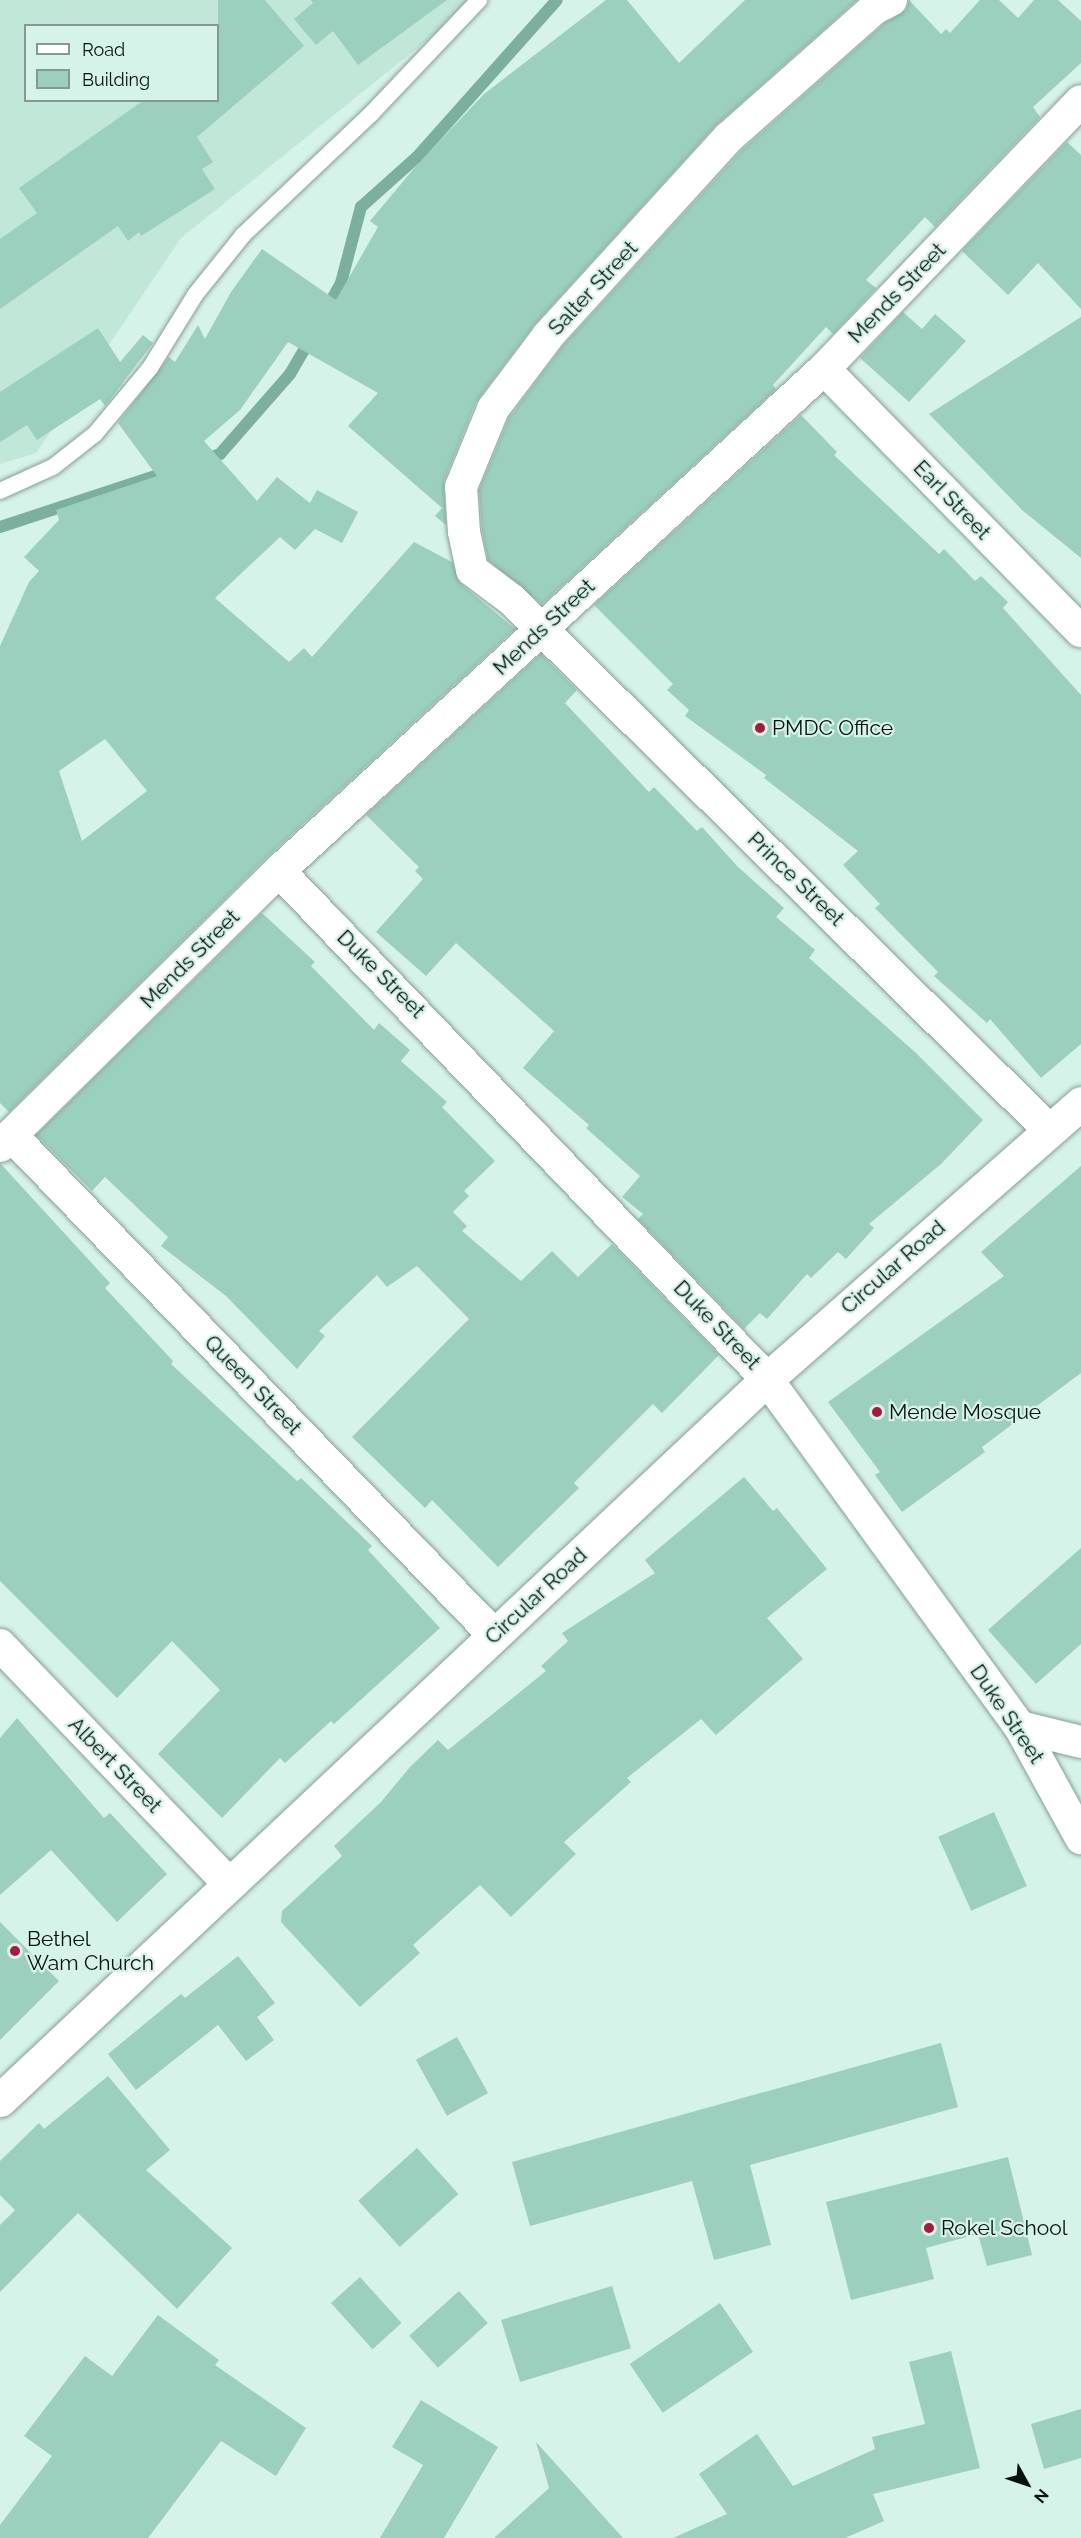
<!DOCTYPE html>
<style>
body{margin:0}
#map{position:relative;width:1081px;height:2538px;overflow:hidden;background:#d5f3e8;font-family:Raleway,sans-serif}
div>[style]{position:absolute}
.built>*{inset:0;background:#c1e7d9}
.stream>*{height:12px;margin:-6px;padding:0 6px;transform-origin:6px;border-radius:6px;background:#7cb09e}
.building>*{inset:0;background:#9bd0be;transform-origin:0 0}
.roads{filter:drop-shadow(0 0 2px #85a096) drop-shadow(0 0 2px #85a096)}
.service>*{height:16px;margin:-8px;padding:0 8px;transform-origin:8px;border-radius:8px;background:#fff}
.minor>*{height:32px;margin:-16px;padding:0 16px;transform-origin:16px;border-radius:16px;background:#fff}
.secondary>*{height:33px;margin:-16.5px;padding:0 16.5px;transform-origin:16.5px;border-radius:16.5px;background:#fff}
.dots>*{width:16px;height:16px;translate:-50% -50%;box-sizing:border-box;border:3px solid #d5f3e8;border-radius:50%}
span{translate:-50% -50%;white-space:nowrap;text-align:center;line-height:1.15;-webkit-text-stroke:4.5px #d5f3e8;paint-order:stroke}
.street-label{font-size:21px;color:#08120e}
.poi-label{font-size:21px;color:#08120e}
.left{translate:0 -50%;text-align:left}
.legend{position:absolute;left:24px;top:24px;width:195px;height:78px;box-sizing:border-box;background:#d5f3e8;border:2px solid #839991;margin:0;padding:8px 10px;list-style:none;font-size:18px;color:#08120e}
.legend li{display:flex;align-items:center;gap:12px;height:30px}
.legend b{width:30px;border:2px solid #839991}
.north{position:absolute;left:997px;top:2454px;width:60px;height:60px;-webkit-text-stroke:4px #d5f3e8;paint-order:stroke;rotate:130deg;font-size:16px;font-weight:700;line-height:24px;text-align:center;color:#08120e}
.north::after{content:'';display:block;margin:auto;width:21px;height:27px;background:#08120e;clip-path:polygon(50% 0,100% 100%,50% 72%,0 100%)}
</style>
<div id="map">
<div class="built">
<i style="clip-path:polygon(evenodd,0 0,477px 0,181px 238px,36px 453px,0 464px,0 0,26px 26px,218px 26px,218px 100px,26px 100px,26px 26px)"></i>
</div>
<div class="stream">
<i style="left:325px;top:312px;width:33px;rotate:-61deg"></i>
<i style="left:341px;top:283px;width:79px;rotate:-75.3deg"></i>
<i style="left:361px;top:207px;width:75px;rotate:-41.8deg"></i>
<i style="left:417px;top:157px;width:210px;rotate:-48.3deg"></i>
<i style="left:203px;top:460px;width:18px;rotate:-19deg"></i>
<i style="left:220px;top:454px;width:106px;rotate:-48.8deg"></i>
<i style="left:290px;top:374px;width:42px;rotate:-59.7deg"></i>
<i style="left:0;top:527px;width:182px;rotate:-18.2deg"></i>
</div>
<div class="building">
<i style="clip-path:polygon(218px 0,265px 0,304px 46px,197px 137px,213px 162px,202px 169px,215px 189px,141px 236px,139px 232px,128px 241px,118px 226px,0 309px,0 239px,37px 213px,19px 188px,144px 100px,218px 100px)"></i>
<i style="clip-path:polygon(311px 0,447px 0,358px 65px,333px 31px,316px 45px,294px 19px,313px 3px)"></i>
<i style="clip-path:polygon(evenodd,606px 0,627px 0,679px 63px,745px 0,857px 0,715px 126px,534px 325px,476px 402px,444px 481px,446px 525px,435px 516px,442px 508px,348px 426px,378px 393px,288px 342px,240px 410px,204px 441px,257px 501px,277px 477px,310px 503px,317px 490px,358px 512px,342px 543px,315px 529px,295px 550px,280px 537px,215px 598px,289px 662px,304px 648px,312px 657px,414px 542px,452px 562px,461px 584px,515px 629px,266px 858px,9px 1112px,0 1103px,0 646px,29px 582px,39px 571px,24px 557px,59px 520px,56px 510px,157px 476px,118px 423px,169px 357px,175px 362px,198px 325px,205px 339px,231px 292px,262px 249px,336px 300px,378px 227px,370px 221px,416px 166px,484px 94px,606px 0,105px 739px,147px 791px,82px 841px,59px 771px,105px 739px)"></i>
<i style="clip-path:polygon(909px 0,941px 34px,946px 29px,950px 33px,980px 0,999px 0,1018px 18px,1034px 0,1058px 0,1081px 21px,1081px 63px,1033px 107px,1040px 117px,935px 227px,925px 217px,866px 280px,876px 288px,833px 334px,826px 327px,773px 385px,776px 389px,542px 604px,488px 560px,482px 530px,479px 490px,509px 418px,562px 347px,741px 151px,885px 23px,906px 10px)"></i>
<i style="clip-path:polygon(1067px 142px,1081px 155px,1081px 309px,1038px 263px,1008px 295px,962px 251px)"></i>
<i style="clip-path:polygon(903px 312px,922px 329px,935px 314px,966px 341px,909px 402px,860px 358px)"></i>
<i style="clip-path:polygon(1081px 317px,1081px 558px,1022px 510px,929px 414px)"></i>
<i style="clip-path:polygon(98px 328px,120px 362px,143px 335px,153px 343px,105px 406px,100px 399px,37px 440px,27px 425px,0 442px,0 392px)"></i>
<i style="clip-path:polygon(801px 415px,837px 452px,834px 455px,939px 554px,944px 549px,975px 581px,981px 576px,1008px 602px,1003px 608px,1081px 695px,1081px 1044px,1041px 1078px,990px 1019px,987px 1023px,934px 976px,938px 972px,875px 908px,880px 904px,843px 865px,858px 851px,764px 778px,766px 775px,685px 716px,689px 710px,667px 690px,673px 684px,594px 605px)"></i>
<i style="clip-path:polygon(541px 654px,577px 690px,565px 703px,649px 792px,654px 787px,697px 831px,702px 827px,737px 866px,784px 908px,776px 917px,815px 950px,809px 958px,916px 1053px,983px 1120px,941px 1164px,869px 1224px,874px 1228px,846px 1259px,838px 1252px,811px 1278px,807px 1274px,767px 1319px,760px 1313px,744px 1329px,638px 1219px,643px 1214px,622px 1197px,640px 1176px,586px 1128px,589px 1125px,523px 1068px,554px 1031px,456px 943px,426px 976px,376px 932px,423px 879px,415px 871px,419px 867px,366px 815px)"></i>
<i style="clip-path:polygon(262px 913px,315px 962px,311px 966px,374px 1030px,379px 1023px,410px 1050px,401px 1061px,447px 1102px,442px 1107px,495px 1161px,464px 1191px,469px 1196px,453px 1212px,467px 1226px,462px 1231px,521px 1281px,552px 1251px,578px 1277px,612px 1244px,719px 1355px,662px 1413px,653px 1404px,574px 1483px,579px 1488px,498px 1567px,432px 1500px,425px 1508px,352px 1437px,469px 1319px,417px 1266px,387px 1287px,377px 1275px,319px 1331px,325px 1336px,297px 1369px,226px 1296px,161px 1246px,168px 1237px,105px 1177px,92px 1191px,36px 1135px)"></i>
<i style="clip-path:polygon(0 1163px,110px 1283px,105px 1288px,173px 1361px,171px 1364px,297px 1481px,301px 1478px,348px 1523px,372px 1546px,368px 1550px,440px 1628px,334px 1724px,331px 1721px,285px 1763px,280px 1758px,222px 1818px,158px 1754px,220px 1690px,172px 1641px,117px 1698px,0 1581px)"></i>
<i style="clip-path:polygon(1081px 1166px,1081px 1373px,982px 1447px,985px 1452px,902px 1512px,875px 1475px,880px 1472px,828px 1402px,1004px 1276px,981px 1252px)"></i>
<i style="clip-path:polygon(744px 1477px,773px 1511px,777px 1508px,827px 1569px,767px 1618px,803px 1659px,716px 1735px,701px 1719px,627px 1778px,631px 1782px,564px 1842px,576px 1854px,511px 1917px,480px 1885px,413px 1945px,420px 1953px,360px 2007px,281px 1922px,282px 1911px,342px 1856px,334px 1846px,381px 1802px,410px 1767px,438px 1740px,448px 1750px,546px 1671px,541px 1666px,568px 1641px,562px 1633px,655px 1573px,645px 1560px)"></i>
<i style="clip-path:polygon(1081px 1548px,1081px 1644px,1036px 1684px,988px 1630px)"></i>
<i style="clip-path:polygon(17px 1718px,104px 1818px,110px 1813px,167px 1874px,117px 1922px,51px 1850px,0 1895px,0 1738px)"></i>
<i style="left:994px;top:1812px;width:81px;height:61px;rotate:66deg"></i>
<i style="clip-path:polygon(0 1922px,59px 1981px,0 2040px)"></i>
<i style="clip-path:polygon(238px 1956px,275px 2003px,257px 2017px,274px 2040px,246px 2061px,218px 2025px,136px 2090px,108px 2054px,181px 1994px,185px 1998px)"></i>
<i style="left:457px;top:2037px;width:64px;height:47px;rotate:61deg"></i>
<i style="clip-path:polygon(941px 2043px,958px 2107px,750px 2165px,771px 2245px,714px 2260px,692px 2181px,530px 2226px,512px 2162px)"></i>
<i style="clip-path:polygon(108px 2076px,170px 2150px,146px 2170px,232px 2248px,177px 2309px,78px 2213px,0 2292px,0 2225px,15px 2210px,0 2195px,0 2161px,39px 2123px,44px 2129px)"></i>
<i style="left:417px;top:2148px;width:62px;height:79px;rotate:48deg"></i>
<i style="clip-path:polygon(1008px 2157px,1032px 2255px,987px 2266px,978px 2234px,926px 2248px,934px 2279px,851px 2300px,826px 2202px)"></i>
<i style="left:360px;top:2277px;width:62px;height:39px;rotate:48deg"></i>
<i style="left:612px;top:2286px;width:65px;height:116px;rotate:73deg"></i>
<i style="left:459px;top:2291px;width:43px;height:67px;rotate:48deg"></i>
<i style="left:720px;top:2303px;width:59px;height:109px;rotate:56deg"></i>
<i style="clip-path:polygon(158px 2315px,219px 2360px,215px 2365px,306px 2428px,276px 2476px,221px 2441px,148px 2538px,0 2538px,0 2525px,52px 2456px,24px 2436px,85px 2356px,112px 2376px)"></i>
<i style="clip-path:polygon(951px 2351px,980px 2468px,873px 2494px,884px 2521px,845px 2538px,673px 2538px,727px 2514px,699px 2474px,757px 2434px,793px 2486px,875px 2449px,872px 2437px,925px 2424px,909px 2362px)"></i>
<i style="clip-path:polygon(421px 2400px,498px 2447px,444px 2538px,380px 2538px,423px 2465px,392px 2447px)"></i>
<i style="clip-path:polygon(1081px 2409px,1081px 2458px,1044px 2469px,1031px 2424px)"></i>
<i style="clip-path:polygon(536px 2442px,623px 2538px,494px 2538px,549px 2488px)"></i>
</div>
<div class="roads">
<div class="service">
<i style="left:0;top:491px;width:58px;rotate:-24.4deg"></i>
<i style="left:53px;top:467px;width:53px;rotate:-38.2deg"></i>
<i style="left:95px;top:434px;width:86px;rotate:-50.2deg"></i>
<i style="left:150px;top:368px;width:86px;rotate:-58.3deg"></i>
<i style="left:195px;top:295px;width:77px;rotate:-51.3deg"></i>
<i style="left:243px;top:235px;width:176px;rotate:-43.4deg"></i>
<i style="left:371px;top:114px;width:157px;rotate:-46.5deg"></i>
</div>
<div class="minor">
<i style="left:891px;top:0;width:18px;rotate:153deg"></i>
<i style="left:875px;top:8px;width:196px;rotate:138.5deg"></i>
<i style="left:728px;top:138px;width:268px;rotate:132.3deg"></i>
<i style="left:548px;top:336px;width:91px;rotate:127deg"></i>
<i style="left:493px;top:409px;width:84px;rotate:112.3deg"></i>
<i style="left:461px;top:487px;width:45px;rotate:86.2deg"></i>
<i style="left:464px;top:532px;width:39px;rotate:78deg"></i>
<i style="left:472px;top:570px;width:50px;rotate:36.9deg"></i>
<i style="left:512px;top:600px;width:754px;rotate:44.62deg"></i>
<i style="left:824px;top:369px;width:367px;rotate:45.6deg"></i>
<i style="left:279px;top:871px;width:704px;rotate:46.15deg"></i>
<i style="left:767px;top:1379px;width:430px;rotate:54deg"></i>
<i style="left:1020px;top:1727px;width:127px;rotate:61.2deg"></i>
<i style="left:11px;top:1135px;width:695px;rotate:45.99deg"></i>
<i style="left:0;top:1146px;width:392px;rotate:-44.6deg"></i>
<i style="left:279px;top:871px;width:741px;rotate:-42.65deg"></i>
<i style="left:824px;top:369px;width:371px;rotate:-46.2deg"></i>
<i style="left:0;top:1645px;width:332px;rotate:46.2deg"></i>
<i style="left:1020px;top:1727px;width:63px;rotate:13.8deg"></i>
</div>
<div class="secondary">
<i style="left:0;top:2100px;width:1053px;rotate:-43.23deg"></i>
<i style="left:767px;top:1379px;width:418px;rotate:-41.3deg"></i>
</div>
</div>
<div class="dots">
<i style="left:760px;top:728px;background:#ac173b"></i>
<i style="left:877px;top:1412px;background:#ac173b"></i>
<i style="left:15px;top:1951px;background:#ac173b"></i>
<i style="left:929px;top:2228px;background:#ac173b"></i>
</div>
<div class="street-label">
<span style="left:593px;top:288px;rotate:-47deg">Salter Street</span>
<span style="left:897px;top:293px;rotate:-46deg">Mends Street</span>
<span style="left:952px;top:500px;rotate:46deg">Earl Street</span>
<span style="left:544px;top:627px;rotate:-43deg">Mends Street</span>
<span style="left:796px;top:879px;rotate:44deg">Prince Street</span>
<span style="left:190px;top:959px;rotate:-45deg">Mends Street</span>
<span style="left:381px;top:974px;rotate:45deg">Duke Street</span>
<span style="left:893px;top:1267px;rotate:-41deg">Circular Road</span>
<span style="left:717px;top:1325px;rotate:46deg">Duke Street</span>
<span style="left:253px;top:1385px;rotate:46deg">Queen Street</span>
<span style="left:536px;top:1596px;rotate:-43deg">Circular Road</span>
<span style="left:1007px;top:1714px;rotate:56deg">Duke Street</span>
<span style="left:115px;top:1765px;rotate:46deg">Albert Street</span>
</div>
<div class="poi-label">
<span class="left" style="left:772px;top:728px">PMDC Office</span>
<span class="left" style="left:889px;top:1412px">Mende Mosque</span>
<span class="left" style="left:27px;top:1951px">Bethel<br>Wam Church</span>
<span class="left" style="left:941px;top:2228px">Rokel School</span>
</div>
<ul class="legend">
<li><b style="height:8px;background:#fff"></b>Road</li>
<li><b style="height:16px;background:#9bd0be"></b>Building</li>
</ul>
<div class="north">N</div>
</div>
